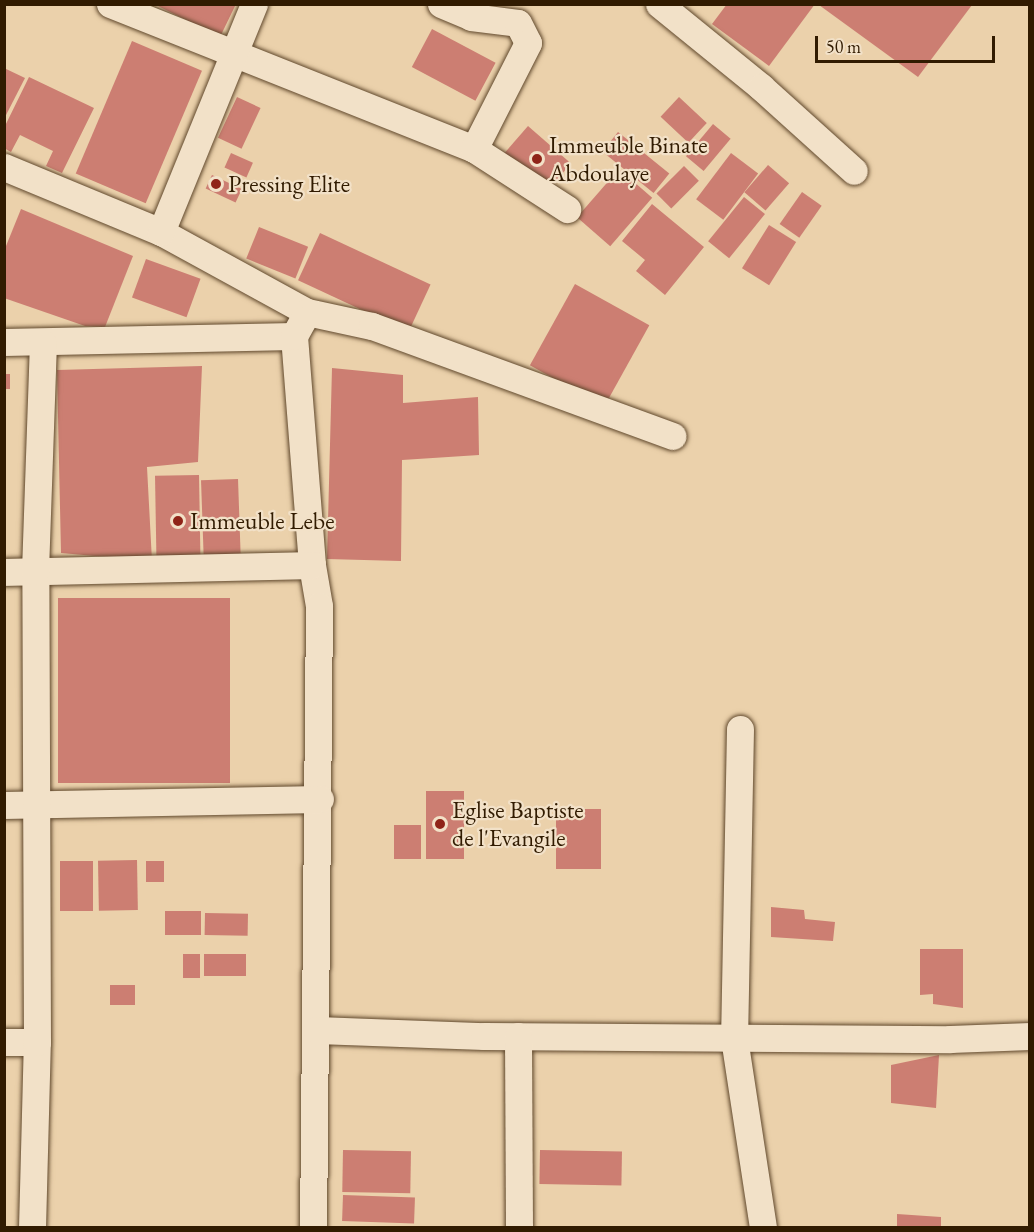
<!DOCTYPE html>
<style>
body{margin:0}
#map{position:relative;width:1034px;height:1232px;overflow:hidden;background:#ebd1ab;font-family:"EB Garamond",serif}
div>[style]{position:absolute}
.building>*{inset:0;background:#cc7e72;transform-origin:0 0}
.roads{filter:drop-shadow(0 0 2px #60482c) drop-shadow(0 0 2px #60482c)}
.minor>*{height:27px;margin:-13.5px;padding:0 13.5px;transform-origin:13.5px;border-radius:13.5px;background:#f2e1c8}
.dots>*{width:16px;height:16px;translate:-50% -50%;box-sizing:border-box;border:3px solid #f2e1c8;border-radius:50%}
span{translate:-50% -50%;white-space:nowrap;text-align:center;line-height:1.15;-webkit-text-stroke:4.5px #f2e1c8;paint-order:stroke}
.poi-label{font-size:24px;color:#311b01}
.left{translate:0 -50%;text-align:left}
.frame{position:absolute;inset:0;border:6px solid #311b01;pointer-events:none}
.scale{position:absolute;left:815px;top:36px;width:180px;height:27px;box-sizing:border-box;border:3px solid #311b01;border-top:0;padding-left:8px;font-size:18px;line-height:21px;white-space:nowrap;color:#311b01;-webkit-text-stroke:4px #f2e1c8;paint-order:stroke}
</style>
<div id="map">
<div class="building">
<i style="clip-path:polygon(154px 4px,236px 4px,220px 37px)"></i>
<i style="clip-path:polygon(727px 4px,815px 4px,769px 66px,712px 24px)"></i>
<i style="clip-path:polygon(819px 5px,972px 5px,918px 77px)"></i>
<i style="left:432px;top:29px;width:72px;height:43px;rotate:28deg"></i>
<i style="left:132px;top:41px;width:76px;height:144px;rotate:23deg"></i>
<i style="clip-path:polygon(4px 68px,25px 78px,4px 119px)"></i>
<i style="clip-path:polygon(29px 77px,94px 108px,62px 173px,46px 166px,53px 151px,20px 135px,11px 152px,4px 148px,4px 128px)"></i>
<i style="left:237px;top:97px;width:26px;height:45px;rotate:25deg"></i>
<i style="left:679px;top:97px;width:38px;height:27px;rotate:43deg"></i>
<i style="left:713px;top:124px;width:23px;height:42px;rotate:40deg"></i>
<i style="left:528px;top:126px;width:57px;height:38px;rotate:41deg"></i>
<i style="left:618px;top:132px;width:66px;height:25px;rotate:39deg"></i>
<i style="left:231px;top:153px;width:24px;height:16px;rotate:24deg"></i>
<i style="left:731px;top:153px;width:34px;height:58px;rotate:37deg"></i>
<i style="left:768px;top:165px;width:28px;height:36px;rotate:41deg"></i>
<i style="left:684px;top:166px;width:21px;height:39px;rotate:45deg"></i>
<i style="left:619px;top:169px;width:44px;height:64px;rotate:41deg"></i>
<i style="left:212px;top:175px;width:33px;height:15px;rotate:25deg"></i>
<i style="left:802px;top:192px;width:24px;height:39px;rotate:35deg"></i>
<i style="left:744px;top:197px;width:27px;height:57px;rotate:39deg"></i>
<i style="clip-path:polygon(652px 204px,704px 247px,665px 295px,636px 271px,645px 260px,622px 241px)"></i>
<i style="clip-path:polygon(21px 209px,133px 256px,105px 327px,85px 326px,4px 298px,4px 251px)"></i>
<i style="left:769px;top:225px;width:32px;height:51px;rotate:32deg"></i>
<i style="left:259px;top:227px;width:53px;height:34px;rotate:22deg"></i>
<i style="left:320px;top:233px;width:122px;height:52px;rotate:25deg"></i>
<i style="left:146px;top:259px;width:58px;height:41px;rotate:20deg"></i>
<i style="left:575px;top:284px;width:85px;height:93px;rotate:29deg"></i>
<i style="clip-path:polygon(202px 366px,198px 462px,147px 467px,152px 561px,61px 553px,57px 370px)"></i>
<i style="clip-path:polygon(332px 368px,403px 375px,403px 403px,478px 397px,479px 455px,402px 460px,401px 561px,327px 559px)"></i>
<i style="left:4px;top:374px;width:6px;height:15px"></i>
<i style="left:199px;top:475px;width:91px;height:44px;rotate:89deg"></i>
<i style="left:238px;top:479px;width:75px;height:37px;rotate:88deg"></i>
<i style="left:58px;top:598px;width:172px;height:185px"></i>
<i style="left:426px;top:791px;width:38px;height:68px"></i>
<i style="left:556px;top:809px;width:45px;height:60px"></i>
<i style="left:394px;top:825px;width:27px;height:34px"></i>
<i style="left:137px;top:860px;width:50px;height:39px;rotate:89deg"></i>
<i style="left:93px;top:861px;width:50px;height:33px;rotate:90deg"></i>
<i style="left:146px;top:861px;width:18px;height:21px"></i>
<i style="clip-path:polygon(771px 907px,804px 910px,805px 919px,835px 922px,833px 941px,771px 937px)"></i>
<i style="left:201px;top:911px;width:24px;height:36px;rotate:90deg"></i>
<i style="left:205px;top:913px;width:43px;height:22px;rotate:1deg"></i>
<i style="clip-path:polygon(920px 949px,963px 949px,963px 1008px,933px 1004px,933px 994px,920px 995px)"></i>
<i style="left:183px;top:954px;width:17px;height:24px"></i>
<i style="left:246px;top:954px;width:22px;height:42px;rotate:90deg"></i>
<i style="left:110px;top:985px;width:25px;height:20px"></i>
<i style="clip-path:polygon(939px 1055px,936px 1108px,891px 1103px,891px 1065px)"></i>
<i style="left:343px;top:1150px;width:68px;height:42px;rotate:1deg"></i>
<i style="left:540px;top:1150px;width:82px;height:34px;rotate:1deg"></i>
<i style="left:343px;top:1195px;width:72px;height:26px;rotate:2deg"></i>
<i style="clip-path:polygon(897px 1214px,941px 1217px,941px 1228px,897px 1228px)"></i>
</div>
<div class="roads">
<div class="minor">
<i style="left:110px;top:4px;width:392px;rotate:21.7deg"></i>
<i style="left:474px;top:149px;width:111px;rotate:32.8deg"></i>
<i style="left:441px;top:4px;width:33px;rotate:23deg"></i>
<i style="left:471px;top:17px;width:47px;rotate:7.3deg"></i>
<i style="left:518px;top:23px;width:22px;rotate:63deg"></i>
<i style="left:528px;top:43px;width:119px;rotate:117deg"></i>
<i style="left:659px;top:4px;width:132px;rotate:39.1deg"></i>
<i style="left:761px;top:87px;width:125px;rotate:42.1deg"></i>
<i style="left:4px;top:167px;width:170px;rotate:22.5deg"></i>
<i style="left:161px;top:232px;width:166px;rotate:28.7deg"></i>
<i style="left:307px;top:312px;width:66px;rotate:12.2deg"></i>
<i style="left:372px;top:326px;width:320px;rotate:20.1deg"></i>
<i style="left:161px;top:232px;width:246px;rotate:-67.8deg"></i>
<i style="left:294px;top:336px;width:230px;rotate:85.5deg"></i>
<i style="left:312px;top:565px;width:42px;rotate:80.3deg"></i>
<i style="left:319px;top:606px;width:622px;rotate:90.55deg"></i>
<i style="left:4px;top:342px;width:290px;rotate:-1.2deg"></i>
<i style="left:294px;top:336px;width:18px;rotate:-61deg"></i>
<i style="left:4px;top:572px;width:308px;rotate:-1.3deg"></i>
<i style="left:740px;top:729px;width:309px;rotate:91.1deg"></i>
<i style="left:734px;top:1038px;width:192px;rotate:81.3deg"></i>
<i style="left:4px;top:805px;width:316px;rotate:-1.1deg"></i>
<i style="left:317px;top:1030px;width:167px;rotate:2.1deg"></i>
<i style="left:484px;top:1036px;width:466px;rotate:0.4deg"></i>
<i style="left:950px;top:1039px;width:80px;rotate:-2.1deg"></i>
<i style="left:518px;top:1036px;width:192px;rotate:89.7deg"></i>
<i style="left:4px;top:1042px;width:33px"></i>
<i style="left:32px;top:1228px;width:186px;rotate:-88.5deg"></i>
<i style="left:37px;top:1042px;width:471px;rotate:-90.2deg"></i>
<i style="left:35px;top:571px;width:228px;rotate:-88deg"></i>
</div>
</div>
<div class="dots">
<i style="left:537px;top:159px;background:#8f2418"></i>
<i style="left:216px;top:184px;background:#8f2418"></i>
<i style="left:178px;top:521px;background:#8f2418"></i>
<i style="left:440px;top:824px;background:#8f2418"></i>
</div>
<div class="poi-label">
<span class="left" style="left:549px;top:159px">Immeuble Binate<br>Abdoulaye</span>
<span class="left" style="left:228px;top:184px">Pressing Elite</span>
<span class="left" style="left:190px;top:521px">Immeuble Lebe</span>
<span class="left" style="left:452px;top:824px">Eglise Baptiste<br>de l'Evangile</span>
</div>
<div class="frame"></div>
<div class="scale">50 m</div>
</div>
